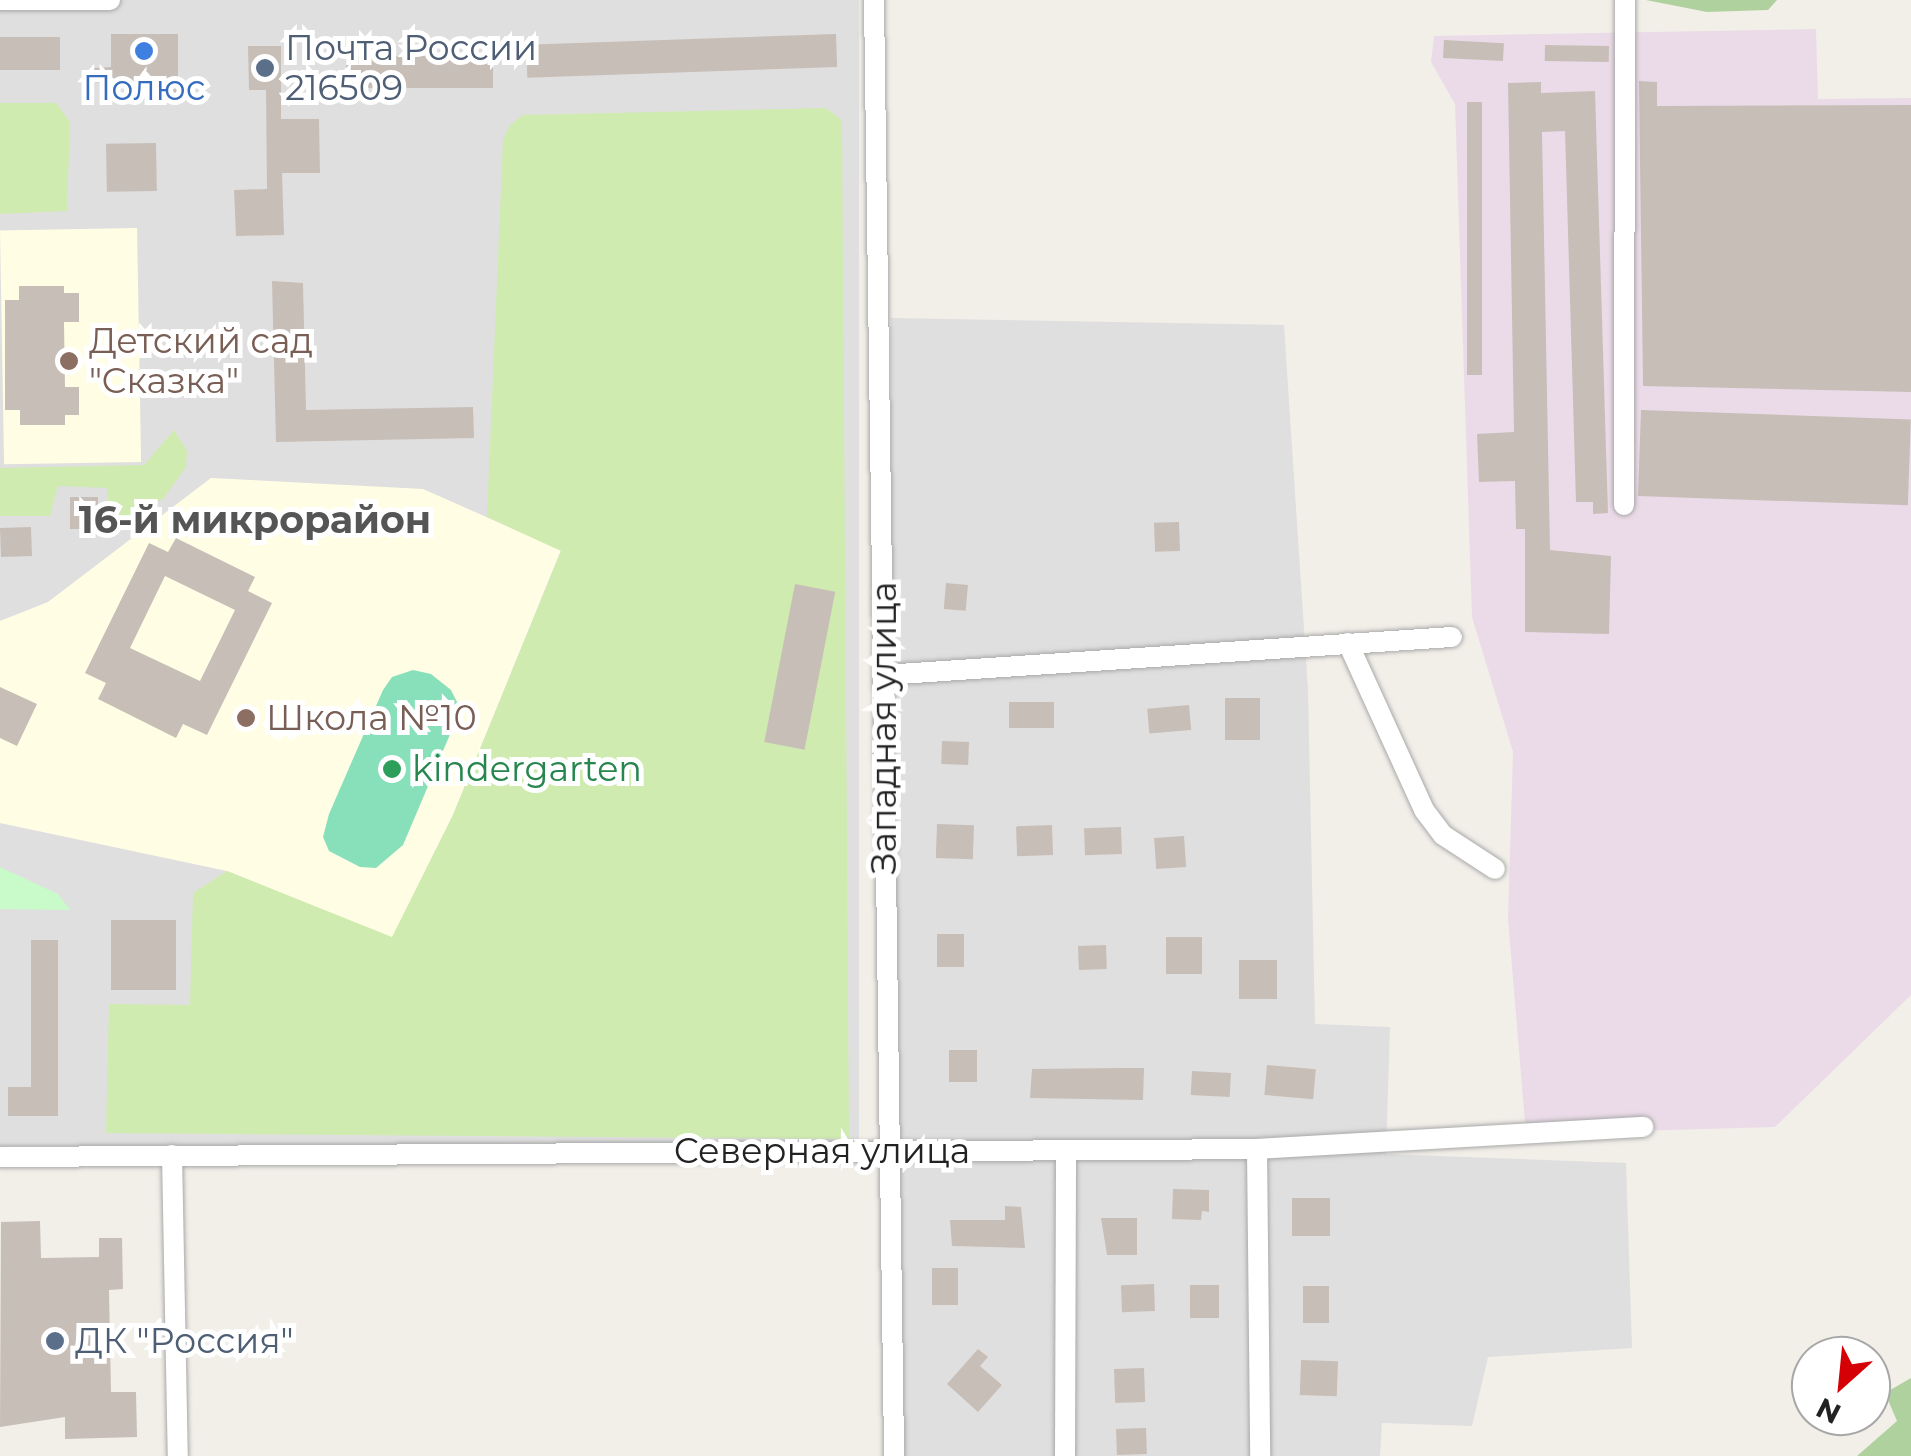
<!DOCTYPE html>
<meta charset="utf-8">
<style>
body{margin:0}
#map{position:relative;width:1911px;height:1456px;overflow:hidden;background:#f2efe9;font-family:Montserrat,sans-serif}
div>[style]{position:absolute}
.residential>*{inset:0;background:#e0dfdf;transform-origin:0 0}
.industrial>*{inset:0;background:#ebdbe8}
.education>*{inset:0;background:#fffee5;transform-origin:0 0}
.grass>*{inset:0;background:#cfebb0}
.forest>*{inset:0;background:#aed19e}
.park>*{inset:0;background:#c8faca}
.pitch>*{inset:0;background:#88e0bb}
.building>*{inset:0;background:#c7beb8;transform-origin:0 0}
.roads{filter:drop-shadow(0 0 2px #a9a9a9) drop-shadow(0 0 2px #a9a9a9)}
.minor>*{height:20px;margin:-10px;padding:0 10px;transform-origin:10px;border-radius:10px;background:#fff}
.dots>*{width:28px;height:28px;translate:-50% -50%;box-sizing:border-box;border:5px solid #fff;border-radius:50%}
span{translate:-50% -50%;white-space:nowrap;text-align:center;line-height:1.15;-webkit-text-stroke:10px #fff;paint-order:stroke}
.service-label{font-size:35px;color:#4e5e75}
.left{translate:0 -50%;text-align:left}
.shop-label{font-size:35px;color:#366cbe}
.education-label{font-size:35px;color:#785e54}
.street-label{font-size:35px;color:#222}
.leisure-label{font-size:35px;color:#27864d}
.neighbourhood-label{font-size:38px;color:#555;font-weight:700}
.north{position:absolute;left:1791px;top:1336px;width:100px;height:100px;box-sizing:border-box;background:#fff;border:2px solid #a7a7a7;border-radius:50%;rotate:207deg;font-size:28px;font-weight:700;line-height:40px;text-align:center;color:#222}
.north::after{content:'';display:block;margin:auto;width:35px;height:45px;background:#d40006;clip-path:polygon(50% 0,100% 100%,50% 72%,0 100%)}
</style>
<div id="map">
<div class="residential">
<i style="left:0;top:0;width:859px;height:1146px"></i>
<i style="clip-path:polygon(891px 318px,1284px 325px,1308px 690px,1315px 1024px,1390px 1027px,1386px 1154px,1626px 1163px,1632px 1348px,1488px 1357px,1472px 1426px,1382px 1423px,1380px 1456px,889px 1456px)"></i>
</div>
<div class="industrial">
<i style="clip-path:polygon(1816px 29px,1818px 99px,1911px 98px,1911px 995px,1775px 1127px,1526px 1134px,1508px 919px,1513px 752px,1472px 617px,1455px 104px,1431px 62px,1434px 36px)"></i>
</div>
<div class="education">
<i style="left:137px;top:228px;width:234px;height:137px;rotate:89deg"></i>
<i style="clip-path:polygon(211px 478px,423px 489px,561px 550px,453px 815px,392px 938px,227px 871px,0 823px,0 621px,48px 602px)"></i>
</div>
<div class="grass">
<i style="clip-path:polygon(0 103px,56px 103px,70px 122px,67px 211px,0 214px)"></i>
<i style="clip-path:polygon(826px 108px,842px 120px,849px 1139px,106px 1133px,109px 1004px,190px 1005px,193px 893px,227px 871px,392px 937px,453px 815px,561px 551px,487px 517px,503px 140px,510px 125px,523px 115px)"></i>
<i style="clip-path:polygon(174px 430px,187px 451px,186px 467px,163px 499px,110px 525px,107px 488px,58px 486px,50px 516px,0 516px,0 468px,144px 465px)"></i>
</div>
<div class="forest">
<i style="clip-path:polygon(1646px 0,1777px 0,1768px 10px,1707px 12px)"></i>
<i style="clip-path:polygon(1911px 1378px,1911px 1456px,1857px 1456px,1897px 1421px,1885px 1393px)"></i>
</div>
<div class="park">
<i style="clip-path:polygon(0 867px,58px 894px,70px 910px,0 909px)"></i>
</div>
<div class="pitch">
<i style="clip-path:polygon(413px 670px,431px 674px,451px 690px,458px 704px,454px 725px,403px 845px,376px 868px,360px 867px,329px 851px,323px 837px,329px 814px,383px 690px,392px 677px)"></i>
</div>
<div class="building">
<i style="clip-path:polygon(111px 34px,178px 34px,178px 93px,138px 94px,138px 83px,95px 83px,94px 68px,111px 67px)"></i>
<i style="left:836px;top:34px;width:33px;height:310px;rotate:88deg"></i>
<i style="left:60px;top:37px;width:33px;height:60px;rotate:90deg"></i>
<i style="left:1444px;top:40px;width:60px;height:18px;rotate:3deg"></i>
<i style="left:1545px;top:45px;width:64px;height:16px;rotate:1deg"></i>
<i style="clip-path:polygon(248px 46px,281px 46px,281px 119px,319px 119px,320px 173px,282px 173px,284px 235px,236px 236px,234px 190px,267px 189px,266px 90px,249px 90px)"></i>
<i style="left:346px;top:56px;width:147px;height:32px"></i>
<i style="clip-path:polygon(1639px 81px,1657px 82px,1657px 106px,1911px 105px,1911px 392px,1643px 386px)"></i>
<i style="clip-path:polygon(1541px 82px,1541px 93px,1595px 91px,1608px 513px,1593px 514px,1593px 502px,1576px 502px,1565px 131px,1542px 132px,1550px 550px,1611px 556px,1609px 634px,1525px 632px,1525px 529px,1516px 529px,1515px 481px,1479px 482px,1477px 434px,1514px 432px,1508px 83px)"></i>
<i style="left:1467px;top:102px;width:15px;height:273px"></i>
<i style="left:156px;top:143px;width:48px;height:50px;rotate:89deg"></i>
<i style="clip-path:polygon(272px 281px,303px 283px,306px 410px,473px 407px,474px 438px,276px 442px)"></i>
<i style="clip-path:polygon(19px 286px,64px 286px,64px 293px,79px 293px,79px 322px,64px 322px,65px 387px,79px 387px,79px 415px,65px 415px,65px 425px,20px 425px,20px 410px,5px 410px,5px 300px,19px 300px)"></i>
<i style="left:1641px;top:410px;width:270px;height:86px;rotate:2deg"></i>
<i style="left:70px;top:497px;width:28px;height:32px"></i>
<i style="left:1179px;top:522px;width:29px;height:25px;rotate:88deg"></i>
<i style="left:31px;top:527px;width:29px;height:31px;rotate:88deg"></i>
<i style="clip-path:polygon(evenodd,176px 538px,255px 577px,248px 591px,272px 603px,207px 735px,183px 724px,176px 738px,98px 699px,106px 683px,85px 673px,149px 543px,168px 552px,176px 538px,165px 576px,235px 610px,200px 681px,130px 648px,165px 576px)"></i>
<i style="left:946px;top:583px;width:22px;height:26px;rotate:5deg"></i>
<i style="left:795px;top:584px;width:41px;height:161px;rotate:11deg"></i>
<i style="clip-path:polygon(0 687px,37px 704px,17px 746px,0 738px)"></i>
<i style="left:1225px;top:698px;width:35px;height:42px"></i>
<i style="left:1054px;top:702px;width:26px;height:45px;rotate:90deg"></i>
<i style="left:1189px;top:705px;width:25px;height:42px;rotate:85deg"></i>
<i style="left:942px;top:741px;width:27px;height:23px;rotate:2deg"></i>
<i style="left:937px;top:824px;width:37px;height:34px;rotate:2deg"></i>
<i style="left:1052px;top:825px;width:30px;height:36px;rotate:88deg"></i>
<i style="left:1121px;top:827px;width:27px;height:37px;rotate:88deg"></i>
<i style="left:1184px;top:836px;width:31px;height:30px;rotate:86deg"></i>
<i style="left:111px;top:920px;width:65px;height:70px"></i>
<i style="left:937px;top:934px;width:27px;height:33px"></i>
<i style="left:1202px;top:937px;width:37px;height:36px;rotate:90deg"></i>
<i style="clip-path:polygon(31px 940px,58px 940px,58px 1116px,8px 1116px,8px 1087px,31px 1087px)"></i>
<i style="left:1106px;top:945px;width:24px;height:28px;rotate:88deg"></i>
<i style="left:1239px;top:960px;width:38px;height:39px"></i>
<i style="left:977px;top:1050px;width:32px;height:28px;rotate:90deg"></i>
<i style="left:1267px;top:1065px;width:49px;height:30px;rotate:5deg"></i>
<i style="clip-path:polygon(1120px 1068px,1144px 1068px,1143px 1100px,1030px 1098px,1032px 1069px)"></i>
<i style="left:1192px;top:1071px;width:39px;height:24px;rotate:3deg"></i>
<i style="clip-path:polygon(1173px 1189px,1209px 1190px,1209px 1212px,1202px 1211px,1201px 1220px,1172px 1219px)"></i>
<i style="left:1292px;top:1198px;width:38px;height:38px"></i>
<i style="clip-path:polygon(1005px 1206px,1021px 1207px,1025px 1248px,952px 1246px,950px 1220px,1005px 1220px)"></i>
<i style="clip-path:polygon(1101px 1218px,1137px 1218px,1137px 1255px,1107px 1255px)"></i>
<i style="clip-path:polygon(40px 1221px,41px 1258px,99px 1257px,99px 1238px,122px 1238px,123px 1289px,109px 1290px,111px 1392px,136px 1392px,137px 1437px,65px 1439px,65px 1417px,0 1427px,1px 1222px)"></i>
<i style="left:932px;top:1268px;width:26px;height:37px"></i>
<i style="left:1154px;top:1284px;width:27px;height:33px;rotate:88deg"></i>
<i style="left:1190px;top:1285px;width:29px;height:33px"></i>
<i style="left:1303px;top:1286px;width:26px;height:37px"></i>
<i style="clip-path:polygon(978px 1349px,988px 1357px,980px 1366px,1002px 1385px,978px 1412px,947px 1384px)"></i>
<i style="left:1301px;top:1360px;width:37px;height:35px;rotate:2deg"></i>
<i style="left:1144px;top:1368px;width:34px;height:30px;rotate:88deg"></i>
<i style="left:1146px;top:1428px;width:26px;height:30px;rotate:88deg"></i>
</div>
<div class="roads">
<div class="minor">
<i style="left:0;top:0;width:110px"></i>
<i style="left:874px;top:0;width:1456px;rotate:89.21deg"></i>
<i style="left:1624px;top:505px;width:505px;rotate:-89.89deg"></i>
<i style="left:1348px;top:643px;width:183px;rotate:65.5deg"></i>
<i style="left:1424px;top:810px;width:31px;rotate:53deg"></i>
<i style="left:1443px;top:835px;width:62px;rotate:33.2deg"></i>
<i style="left:884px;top:675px;width:569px;rotate:-3.83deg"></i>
<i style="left:1257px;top:1149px;width:307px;rotate:89.4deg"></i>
<i style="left:172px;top:1155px;width:301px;rotate:88.9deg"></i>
<i style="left:0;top:1157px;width:1257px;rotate:-0.36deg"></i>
<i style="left:1257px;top:1149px;width:387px;rotate:-3.3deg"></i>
<i style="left:1065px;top:1456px;width:306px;rotate:-89.8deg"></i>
</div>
</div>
<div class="dots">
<i style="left:144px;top:51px;background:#3f7fe0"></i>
<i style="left:265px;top:68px;background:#5c6f8a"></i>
<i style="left:69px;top:361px;background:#8d6e63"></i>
<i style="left:246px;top:718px;background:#8d6e63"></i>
<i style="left:392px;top:769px;background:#2e9e5b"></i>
<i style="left:55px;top:1341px;background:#5c6f8a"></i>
</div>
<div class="service-label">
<span class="left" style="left:285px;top:68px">Почта России<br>216509</span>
<span class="left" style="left:75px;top:1341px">ДК "Россия"</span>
</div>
<div class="shop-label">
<span style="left:144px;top:88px">Полюс</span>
</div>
<div class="education-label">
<span class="left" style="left:89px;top:361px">Детский сад<br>"Сказка"</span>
<span class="left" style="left:266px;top:718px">Школа №10</span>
</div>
<div class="street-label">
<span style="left:884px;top:728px;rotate:-90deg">Западная улица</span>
<span style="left:822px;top:1151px">Северная улица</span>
</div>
<div class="leisure-label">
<span class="left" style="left:412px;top:769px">kindergarten</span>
</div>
<div class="neighbourhood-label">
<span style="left:255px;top:520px">16-й микрорайон</span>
</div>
<div class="north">N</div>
</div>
